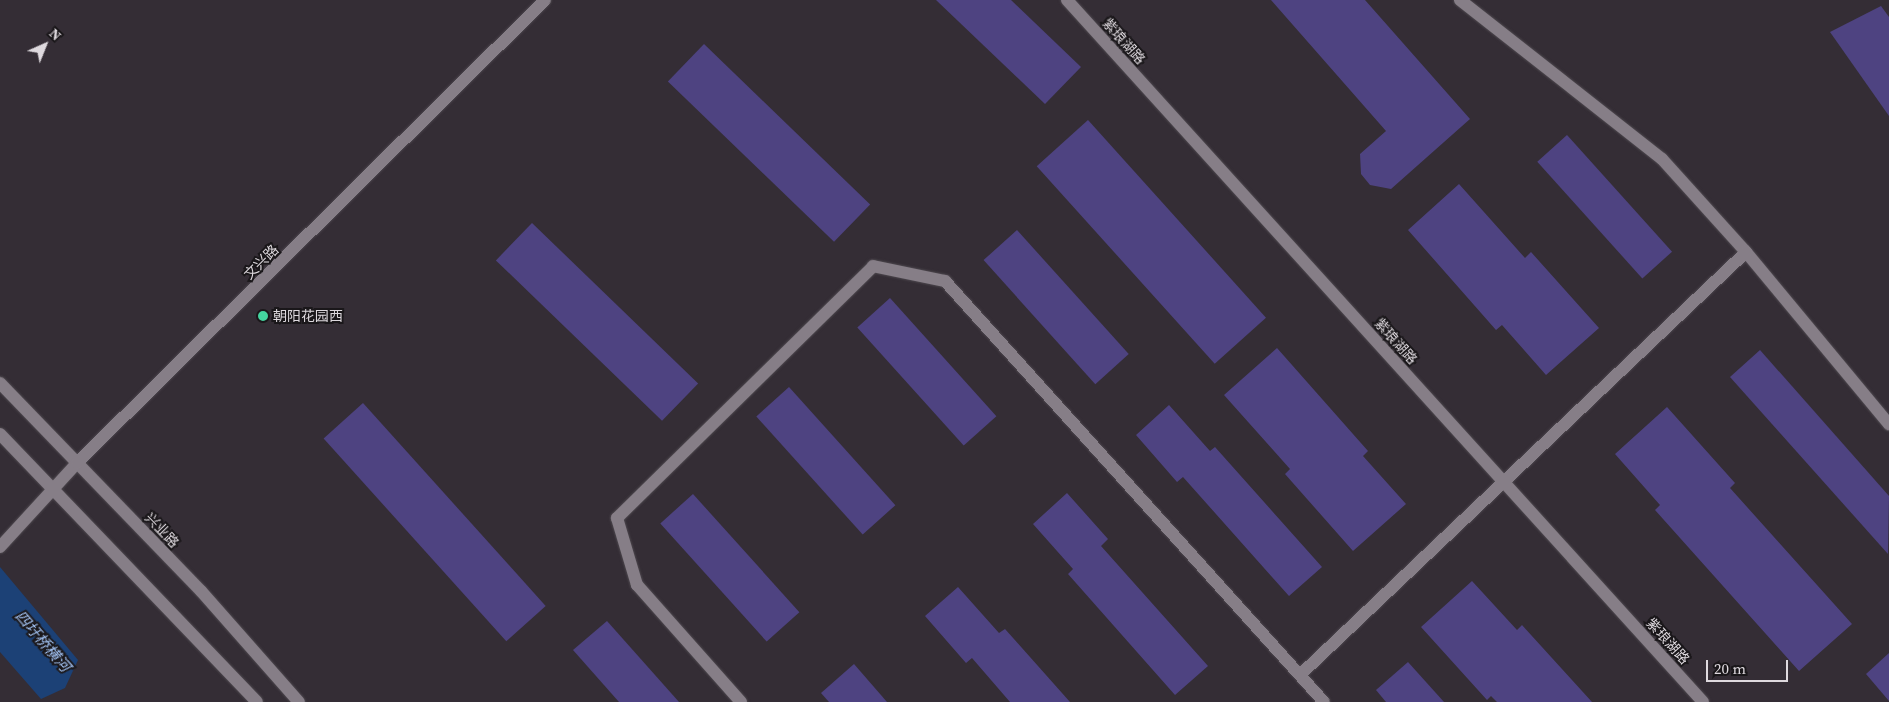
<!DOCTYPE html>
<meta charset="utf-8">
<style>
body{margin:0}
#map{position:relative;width:1889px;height:702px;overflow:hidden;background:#342d35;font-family:"Source Serif 4","Noto Sans SC",serif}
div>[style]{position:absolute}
.water>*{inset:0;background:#1c4176}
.building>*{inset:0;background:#4e4381;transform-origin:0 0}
.roads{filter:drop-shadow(0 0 1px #4e494f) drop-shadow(0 0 1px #4e494f)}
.minor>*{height:12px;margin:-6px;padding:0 6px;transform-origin:6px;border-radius:6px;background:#867e87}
.dots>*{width:14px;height:14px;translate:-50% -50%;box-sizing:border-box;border:2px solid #1a171a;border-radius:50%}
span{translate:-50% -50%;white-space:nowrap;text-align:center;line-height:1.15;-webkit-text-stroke:4px #1a171a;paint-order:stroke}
.street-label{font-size:14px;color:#ded9de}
.poi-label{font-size:14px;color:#ded9de}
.left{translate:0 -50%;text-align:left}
.water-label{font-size:15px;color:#a4c5f6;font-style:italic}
.north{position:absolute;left:20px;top:20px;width:50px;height:50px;-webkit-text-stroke:4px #1a171a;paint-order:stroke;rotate:44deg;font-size:14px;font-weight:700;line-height:20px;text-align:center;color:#ded9de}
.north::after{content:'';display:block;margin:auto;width:18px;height:22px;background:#ded9de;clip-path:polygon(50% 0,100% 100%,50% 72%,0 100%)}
.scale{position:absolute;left:1706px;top:660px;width:82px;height:22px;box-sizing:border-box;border:2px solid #ded9de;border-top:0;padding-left:6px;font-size:15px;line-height:18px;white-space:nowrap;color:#ded9de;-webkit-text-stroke:4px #1a171a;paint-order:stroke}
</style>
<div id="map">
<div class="water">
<i style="clip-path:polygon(0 567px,78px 660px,65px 688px,41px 699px,0 652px)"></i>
</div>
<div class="building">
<i style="clip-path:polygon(936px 0,1011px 0,1081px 67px,1045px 104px)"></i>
<i style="clip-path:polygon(1271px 0,1365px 0,1470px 119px,1391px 189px,1370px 185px,1361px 174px,1360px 154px,1386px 131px)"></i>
<i style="clip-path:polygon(1881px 6px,1889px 17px,1889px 116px,1830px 32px)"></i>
<i style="left:704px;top:44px;width:231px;height:52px;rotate:44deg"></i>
<i style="left:1088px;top:120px;width:266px;height:69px;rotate:48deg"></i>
<i style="left:1567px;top:135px;width:157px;height:40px;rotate:48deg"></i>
<i style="clip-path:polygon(1459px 184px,1525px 258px,1531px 252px,1599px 328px,1546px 375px,1502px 325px,1496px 330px,1408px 230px)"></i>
<i style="left:532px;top:223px;width:231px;height:52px;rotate:44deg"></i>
<i style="left:1017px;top:230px;width:167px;height:45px;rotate:48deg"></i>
<i style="left:890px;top:298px;width:159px;height:44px;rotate:48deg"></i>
<i style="clip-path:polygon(1277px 348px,1368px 451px,1363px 456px,1406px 504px,1353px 551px,1285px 474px,1290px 469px,1224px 395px)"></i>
<i style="clip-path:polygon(1760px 350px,1889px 496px,1888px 554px,1730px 377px)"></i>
<i style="left:789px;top:387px;width:159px;height:44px;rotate:48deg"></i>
<i style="left:363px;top:403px;width:273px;height:53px;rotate:48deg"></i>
<i style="clip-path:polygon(1169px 405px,1210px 451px,1215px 447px,1322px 567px,1289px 596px,1183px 477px,1177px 482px,1136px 435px)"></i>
<i style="clip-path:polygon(1667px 407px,1735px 483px,1730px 488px,1852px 624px,1799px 671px,1655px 510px,1660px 505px,1615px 454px)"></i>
<i style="clip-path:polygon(1067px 493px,1108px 539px,1101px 546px,1208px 666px,1175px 695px,1068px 574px,1073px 569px,1033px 524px)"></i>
<i style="left:693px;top:494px;width:159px;height:44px;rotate:48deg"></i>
<i style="clip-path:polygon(1472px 581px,1517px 630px,1522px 625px,1592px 702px,1497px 702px,1491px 696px,1487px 700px,1421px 627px)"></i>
<i style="clip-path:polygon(958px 587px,999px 633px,1005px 629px,1070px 702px,1010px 702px,972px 658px,966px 663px,925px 616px)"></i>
<i style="clip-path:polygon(607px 621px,679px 702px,619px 702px,573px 650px)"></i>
<i style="clip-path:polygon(1889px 653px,1889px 701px,1866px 674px)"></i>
<i style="clip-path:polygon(1408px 662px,1444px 702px,1386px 702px,1376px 690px)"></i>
<i style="clip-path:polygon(854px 664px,887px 702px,829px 702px,821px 693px)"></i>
</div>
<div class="roads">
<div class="minor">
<i style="left:1067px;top:0;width:947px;rotate:47.82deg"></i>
<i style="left:1460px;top:0;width:257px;rotate:38.2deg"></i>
<i style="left:1662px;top:159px;width:125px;rotate:47.9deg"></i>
<i style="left:1746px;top:252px;width:224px;rotate:50.3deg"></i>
<i style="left:0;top:383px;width:289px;rotate:46deg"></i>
<i style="left:201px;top:591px;width:148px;rotate:48.6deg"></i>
<i style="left:0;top:434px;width:371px;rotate:46.2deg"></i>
<i style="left:0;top:547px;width:114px;rotate:-47.5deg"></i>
<i style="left:77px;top:463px;width:658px;rotate:-44.69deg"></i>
<i style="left:1300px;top:675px;width:615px;rotate:-43.48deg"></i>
<i style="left:741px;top:702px;width:157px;rotate:-131.6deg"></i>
<i style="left:637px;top:585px;width:70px;rotate:-106.6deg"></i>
<i style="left:617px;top:518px;width:359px;rotate:-44.5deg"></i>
<i style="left:873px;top:266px;width:74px;rotate:11.8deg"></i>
<i style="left:945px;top:281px;width:566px;rotate:48.01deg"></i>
</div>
</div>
<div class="dots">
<i style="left:263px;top:316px;background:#44d49f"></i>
</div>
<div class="street-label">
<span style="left:1124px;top:41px;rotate:48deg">紫琅湖路</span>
<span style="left:261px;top:262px;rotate:-45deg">文兴路</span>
<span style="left:1396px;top:341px;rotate:48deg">紫琅湖路</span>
<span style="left:162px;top:530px;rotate:46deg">兴业路</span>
<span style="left:1668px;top:641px;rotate:48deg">紫琅湖路</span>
</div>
<div class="poi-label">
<span class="left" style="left:273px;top:316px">朝阳花园西</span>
</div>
<div class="water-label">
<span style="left:43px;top:641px;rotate:49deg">四圩桥横河</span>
</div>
<div class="north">N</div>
<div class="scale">20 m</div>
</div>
